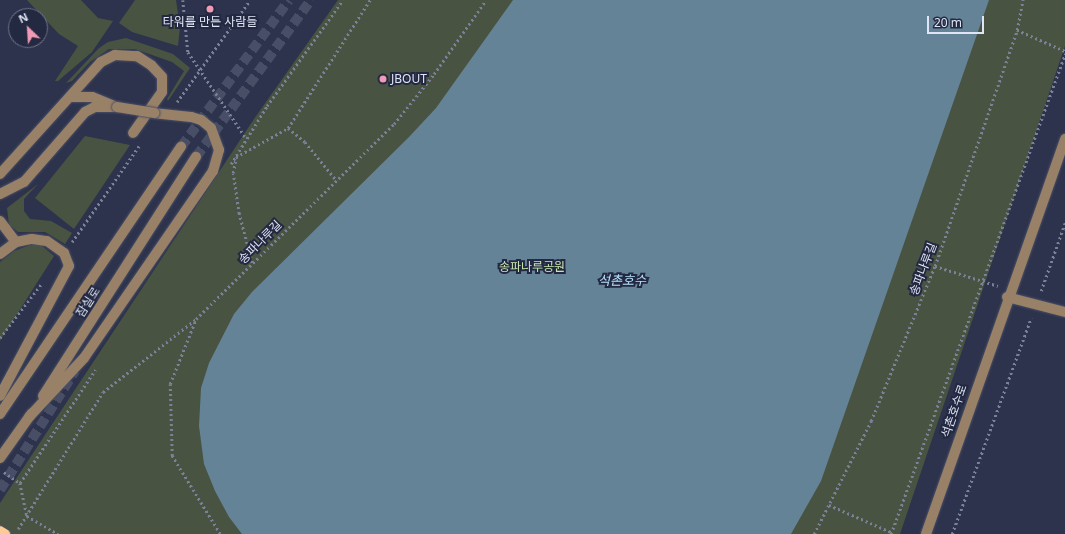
<!DOCTYPE html>
<meta charset="utf-8">
<style>
body{margin:0}
#map{position:relative;width:1065px;height:534px;overflow:hidden;background:#2d334c;font-family:"Noto Sans","Noto Sans KR",sans-serif}
div>[style]{position:absolute}
.green>*{inset:0;background:#495342}
.water>*{inset:0;background:#648397}
.minor-tunnel>*{height:10px;margin-top:-5px;transform-origin:0;background:repeating-linear-gradient(90deg,#484e65 0 10px,transparent 0 15px)}
.path>*{height:2.5px;margin-top:-1.25px;transform-origin:0;background:repeating-linear-gradient(90deg,#7b8196 0 2px,transparent 0 5px)}
.roads{filter:drop-shadow(0 0 1px #4a4f67) drop-shadow(0 0 1px #4a4f67)}
.minor>*{height:10px;margin:-5px;padding:0 5px;transform-origin:5px;border-radius:5px;background:#998167}
.major>*{height:10px;margin:-5px;padding:0 5px;transform-origin:5px;border-radius:5px;background:#fdcc95}
.bridges{filter:drop-shadow(0 0 1px #4a4f67) drop-shadow(0 0 1px #4a4f67)}
.minor-bridge>*{height:10px;margin:-5px;padding:0 5px;transform-origin:5px;border-radius:5px;background:#998167}
.dots>*{width:11px;height:11px;translate:-50% -50%;box-sizing:border-box;border:2px solid #232941;border-radius:50%}
span{translate:-50% -50%;white-space:nowrap;text-align:center;line-height:1.15;-webkit-text-stroke:4px #232941;paint-order:stroke}
.poi-label{font-size:12px;color:#e0e5f5}
.left{translate:0 -50%;text-align:left}
.street-label{font-size:12px;color:#e0e5f5}
.park-label{font-size:12px;color:#c8e5b1}
.water-label{font-size:13px;color:#b5e1fe;font-style:italic}
.north{position:absolute;left:8px;top:8px;width:40px;height:40px;box-sizing:border-box;background:#232941;border:1px solid #6f7489;border-radius:50%;rotate:335deg;font-size:11px;font-weight:700;line-height:16px;text-align:center;color:#e0e5f5}
.north::after{content:'';display:block;margin:auto;width:14px;height:18px;background:#f09ab5;clip-path:polygon(50% 0,100% 100%,50% 72%,0 100%)}
.scale{position:absolute;left:927px;top:16px;width:57px;height:18px;box-sizing:border-box;border:2px solid #e0e5f5;border-top:0;padding-left:5px;font-size:12px;line-height:14px;white-space:nowrap;color:#e0e5f5;-webkit-text-stroke:3px #232941;paint-order:stroke}
</style>
<div id="map">
<div class="green">
<i style="clip-path:polygon(27px 0,81px 0,98px 18px,113px 21px,92px 52px,58px 81px,55px 81px,78px 46px,59px 34px)"></i>
<i style="clip-path:polygon(135px 0,176px 0,180px 27px,178px 46px,132px 32px,119px 23px)"></i>
<i style="clip-path:polygon(338px 0,1065px 0,1065px 46px,900px 534px,0 534px,0 503px,254px 119px)"></i>
<i style="clip-path:polygon(126px 38px,173px 54px,190px 68px,168px 101px,167px 99px,184px 71px,172px 62px,135px 49px,109px 49px,90px 62px,72px 81px,66px 83px,99px 48px,108px 42px)"></i>
<i style="clip-path:polygon(85px 136px,130px 145px,74px 229px,35px 198px)"></i>
<i style="clip-path:polygon(38px 184px,24px 199px,24px 211px,30px 219px,51px 221px,72px 233px,65px 244px,45px 232px,18px 232px,9px 225px,7px 208px)"></i>
<i style="clip-path:polygon(30px 245px,41px 245px,54px 256px,0 341px,0 262px,14px 251px)"></i>
</div>
<div class="water">
<i style="clip-path:polygon(513px 0,989px 0,821px 481px,791px 534px,242px 534px,229px 517px,215px 491px,204px 464px,199px 426px,201px 388px,209px 363px,234px 314px,252px 292px,409px 137px,436px 108px)"></i>
</div>
<div class="minor-tunnel">
<i style="left:181px;top:147px;width:182px;rotate:-53.7deg"></i>
<i style="left:196px;top:157px;width:195px;rotate:-53.8deg"></i>
<i style="left:0;top:490px;width:141px;rotate:-57.8deg"></i>
</div>
<div class="path">
<i style="left:183px;top:0;width:52px;rotate:84.5deg"></i>
<i style="left:188px;top:52px;width:104px;rotate:56deg"></i>
<i style="left:1017px;top:30px;width:52px;rotate:23.6deg"></i>
<i style="left:177px;top:102px;width:125px;rotate:-54.4deg"></i>
<i style="left:288px;top:128px;width:22px;rotate:39deg"></i>
<i style="left:305px;top:142px;width:50px;rotate:50.6deg"></i>
<i style="left:231px;top:164px;width:68px;rotate:-58.2deg"></i>
<i style="left:267px;top:106px;width:130px;rotate:-54.4deg"></i>
<i style="left:72px;top:242px;width:117px;rotate:-55.1deg"></i>
<i style="left:252px;top:263px;width:51px;rotate:-104.9deg"></i>
<i style="left:239px;top:214px;width:41px;rotate:-98.3deg"></i>
<i style="left:233px;top:173px;width:16px;rotate:-79deg"></i>
<i style="left:236px;top:157px;width:60px;rotate:-29.1deg"></i>
<i style="left:288px;top:128px;width:152px;rotate:-57.4deg"></i>
<i style="left:935px;top:266px;width:66px;rotate:17.6deg"></i>
<i style="left:1041px;top:291px;width:72px;rotate:-70.6deg"></i>
<i style="left:0;top:338px;width:69px;rotate:-52.6deg"></i>
<i style="left:4px;top:472px;width:19px;rotate:35deg"></i>
<i style="left:20px;top:483px;width:34px;rotate:78deg"></i>
<i style="left:27px;top:516px;width:36px;rotate:30deg"></i>
<i style="left:20px;top:483px;width:136px;rotate:-56.4deg"></i>
<i style="left:829px;top:505px;width:68px;rotate:23.5deg"></i>
<i style="left:18px;top:529px;width:161px;rotate:-58.2deg"></i>
<i style="left:103px;top:392px;width:118px;rotate:-38.1deg"></i>
<i style="left:220px;top:534px;width:92px;rotate:-121.6deg"></i>
<i style="left:172px;top:456px;width:72px;rotate:-91.6deg"></i>
<i style="left:170px;top:384px;width:70px;rotate:-68.2deg"></i>
<i style="left:196px;top:319px;width:278px;rotate:-44.6deg"></i>
<i style="left:394px;top:124px;width:64px;rotate:-51.3deg"></i>
<i style="left:434px;top:74px;width:90px;rotate:-54.9deg"></i>
<i style="left:814px;top:534px;width:127px;rotate:-63.2deg"></i>
<i style="left:871px;top:421px;width:168px;rotate:-67.6deg"></i>
<i style="left:935px;top:266px;width:250px;rotate:-70.8deg"></i>
<i style="left:1017px;top:30px;width:31px;rotate:-79deg"></i>
<i style="left:891px;top:534px;width:511px;rotate:-70.07deg"></i>
<i style="left:952px;top:534px;width:230px;rotate:-69.9deg"></i>
</div>
<div class="roads">
<div class="minor">
<i style="left:70px;top:97px;width:22px"></i>
<i style="left:92px;top:97px;width:27px;rotate:22deg"></i>
<i style="left:0;top:174px;width:151px;rotate:-48deg"></i>
<i style="left:101px;top:62px;width:16px;rotate:-27deg"></i>
<i style="left:115px;top:55px;width:22px;rotate:3deg"></i>
<i style="left:137px;top:56px;width:17px;rotate:33deg"></i>
<i style="left:151px;top:65px;width:16px;rotate:47deg"></i>
<i style="left:162px;top:77px;width:15px;rotate:90deg"></i>
<i style="left:162px;top:92px;width:50px;rotate:125.3deg"></i>
<i style="left:0;top:194px;width:27px;rotate:-27deg"></i>
<i style="left:24px;top:182px;width:93px;rotate:-48.9deg"></i>
<i style="left:85px;top:112px;width:11px;rotate:-27deg"></i>
<i style="left:95px;top:107px;width:22px"></i>
<i style="left:0;top:221px;width:26px;rotate:53deg"></i>
<i style="left:0;top:254px;width:20px;rotate:-37deg"></i>
<i style="left:16px;top:242px;width:16px;rotate:-11deg"></i>
<i style="left:32px;top:239px;width:15px;rotate:8deg"></i>
<i style="left:47px;top:241px;width:21px;rotate:35deg"></i>
<i style="left:64px;top:253px;width:14px;rotate:69deg"></i>
<i style="left:69px;top:266px;width:147px;rotate:118deg"></i>
<i style="left:1007px;top:297px;width:60px;rotate:14.5deg"></i>
<i style="left:43px;top:396px;width:284px;rotate:-57.4deg"></i>
<i style="left:0;top:414px;width:323px;rotate:-55.9deg"></i>
<i style="left:29px;top:417px;width:81px;rotate:-47deg"></i>
<i style="left:84px;top:358px;width:227px;rotate:-55.4deg"></i>
<i style="left:213px;top:171px;width:22px;rotate:-74deg"></i>
<i style="left:219px;top:150px;width:23px;rotate:-110deg"></i>
<i style="left:211px;top:128px;width:13px;rotate:-141deg"></i>
<i style="left:201px;top:120px;width:10px;rotate:-163deg"></i>
<i style="left:191px;top:117px;width:36px;rotate:-174deg"></i>
<i style="left:0;top:458px;width:55px;rotate:-54.6deg"></i>
<i style="left:926px;top:534px;width:419px;rotate:-70.6deg"></i>
</div>
<div class="major">
<i style="left:0;top:531px;width:6px;rotate:31deg"></i>
</div>
</div>
<div class="bridges">
<div class="minor-bridge">
<i style="left:117px;top:107px;width:38px;rotate:9deg"></i>
</div>
</div>
<div class="dots">
<i style="left:210px;top:9px;background:#f09ab5"></i>
<i style="left:383px;top:79px;background:#f09ab5"></i>
</div>
<div class="poi-label">
<span style="left:210px;top:22px">타워를 만든 사람들</span>
<span class="left" style="left:391px;top:79px">JBOUT</span>
</div>
<div class="street-label">
<span style="left:260px;top:242px;rotate:-45deg">송파나루길</span>
<span style="left:923px;top:269px;rotate:-69deg">송파나루길</span>
<span style="left:88px;top:302px;rotate:-57deg">잠실로</span>
<span style="left:954px;top:411px;rotate:-71deg">석촌호수로</span>
</div>
<div class="park-label">
<span style="left:532px;top:267px">송파나루공원</span>
</div>
<div class="water-label">
<span style="left:622px;top:280px">석촌호수</span>
</div>
<div class="north">N</div>
<div class="scale">20 m</div>
</div>
